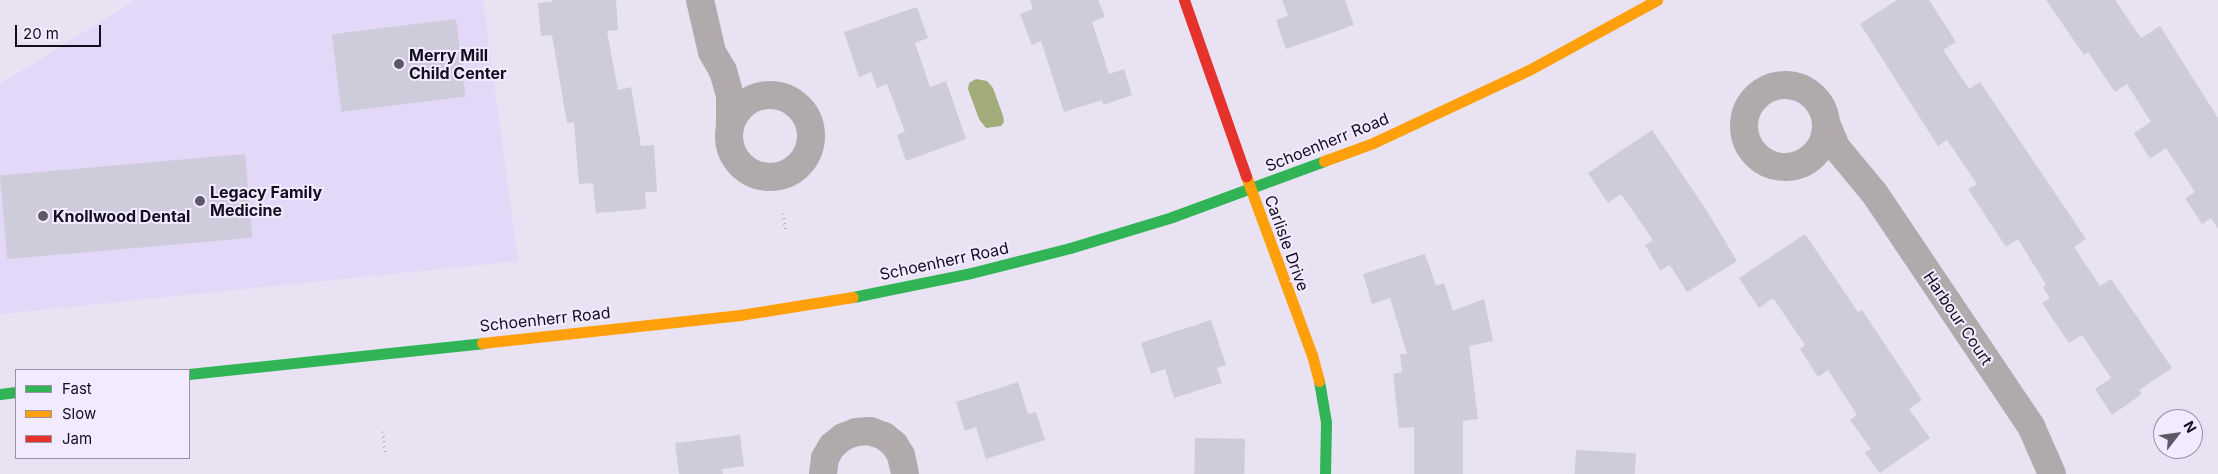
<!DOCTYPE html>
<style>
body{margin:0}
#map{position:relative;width:2218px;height:474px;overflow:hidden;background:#e8e2f3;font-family:Inter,sans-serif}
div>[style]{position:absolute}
.built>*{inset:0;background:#e3d8f8}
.water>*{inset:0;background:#a1ac7a}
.building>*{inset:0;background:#cecbdb;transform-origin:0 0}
.path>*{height:3px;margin-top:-1.5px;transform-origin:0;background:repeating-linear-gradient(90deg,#b1abb2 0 1px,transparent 0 5px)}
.street>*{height:28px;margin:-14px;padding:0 14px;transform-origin:14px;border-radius:14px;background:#b1aaad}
.street>.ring{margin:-14px;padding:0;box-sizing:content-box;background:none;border:28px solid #b1aaad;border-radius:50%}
.fast>*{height:11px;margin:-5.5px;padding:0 5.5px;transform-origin:5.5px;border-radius:5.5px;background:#30b455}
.slow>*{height:11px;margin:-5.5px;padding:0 5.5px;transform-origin:5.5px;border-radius:5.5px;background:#ff9f0a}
.jam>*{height:11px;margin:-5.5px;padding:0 5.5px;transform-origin:5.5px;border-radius:5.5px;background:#e5322d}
.dots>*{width:14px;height:14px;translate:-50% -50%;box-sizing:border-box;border:2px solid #f2ebff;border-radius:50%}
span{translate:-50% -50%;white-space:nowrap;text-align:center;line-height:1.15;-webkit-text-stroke:4px #f2ebff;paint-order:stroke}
.poi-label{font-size:16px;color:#130d1d;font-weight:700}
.left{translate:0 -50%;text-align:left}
.street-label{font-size:16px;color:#130d1d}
.legend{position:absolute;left:15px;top:369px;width:175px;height:90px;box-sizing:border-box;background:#f2ebff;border:1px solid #9992a5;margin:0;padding:6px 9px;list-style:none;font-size:15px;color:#130d1d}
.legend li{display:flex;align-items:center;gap:10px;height:25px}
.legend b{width:25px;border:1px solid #9992a5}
.north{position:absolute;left:2153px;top:409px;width:50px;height:50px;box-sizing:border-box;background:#f2ebff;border:1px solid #9992a5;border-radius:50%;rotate:60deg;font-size:14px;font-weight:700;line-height:20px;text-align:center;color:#130d1d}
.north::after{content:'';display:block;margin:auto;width:18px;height:22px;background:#5e5868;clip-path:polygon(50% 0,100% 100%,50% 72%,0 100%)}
.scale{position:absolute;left:15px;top:25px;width:86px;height:22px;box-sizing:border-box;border:2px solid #130d1d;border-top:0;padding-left:6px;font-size:15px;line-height:18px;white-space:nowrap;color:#130d1d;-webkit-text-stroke:4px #f2ebff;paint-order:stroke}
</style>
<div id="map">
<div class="built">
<i style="clip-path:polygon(136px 0,483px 0,518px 261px,0 314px,0 84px)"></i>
</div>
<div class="water">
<i style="clip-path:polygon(976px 79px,987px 81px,993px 88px,1003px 116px,1004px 122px,1001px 126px,986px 128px,979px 119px,968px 89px,969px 83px)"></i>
</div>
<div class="building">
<i style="clip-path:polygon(552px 0,616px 0,618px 30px,607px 31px,618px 90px,631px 87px,641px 146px,654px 145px,657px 192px,645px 192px,646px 209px,596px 213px,593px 183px,579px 184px,574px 122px,567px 123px,552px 35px,541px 36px,538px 3px,552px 2px)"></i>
<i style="clip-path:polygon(1030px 0,1098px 0,1105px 17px,1092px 22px,1109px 74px,1124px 69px,1132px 95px,1103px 105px,1102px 100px,1064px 112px,1041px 41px,1032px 45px,1020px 14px,1033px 9px)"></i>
<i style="clip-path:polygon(1282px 0,1345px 0,1354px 25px,1286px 49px,1276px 20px,1288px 16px)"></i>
<i style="clip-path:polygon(1897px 0,1929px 0,1956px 42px,1943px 50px,1969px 89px,1980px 82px,2086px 239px,2074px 247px,2100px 286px,2111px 279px,2172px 368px,2139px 390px,2142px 394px,2112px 415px,2095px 389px,2111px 378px,2082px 335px,2069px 343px,2042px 303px,2050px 298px,2043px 288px,2046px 285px,2018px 239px,2006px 247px,1968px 189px,1977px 184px,1947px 140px,1938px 146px,1860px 24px)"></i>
<i style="clip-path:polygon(2046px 0,2115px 0,2141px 38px,2160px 26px,2218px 118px,2218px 229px,2211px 218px,2202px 224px,2185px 198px,2195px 192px,2166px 148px,2150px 159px,2134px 133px,2151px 122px,2127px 84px,2115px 92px,2088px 52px,2084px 55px)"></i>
<i style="clip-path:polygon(917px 7px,928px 38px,915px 43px,930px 87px,946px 81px,966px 139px,906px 161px,897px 135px,905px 132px,887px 84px,877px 88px,871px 72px,859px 77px,844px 32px)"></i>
<i style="left:456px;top:19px;width:78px;height:125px;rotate:83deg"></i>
<i style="clip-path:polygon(1652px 130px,1705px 208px,1737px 261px,1687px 292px,1670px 265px,1660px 270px,1645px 245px,1653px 240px,1621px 194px,1608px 203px,1588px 173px)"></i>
<i style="left:245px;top:154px;width:84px;height:246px;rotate:85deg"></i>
<i style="clip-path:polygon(1805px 234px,1858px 312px,1862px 310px,1922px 400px,1909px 409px,1930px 438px,1880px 473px,1865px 453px,1871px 449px,1850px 420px,1857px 415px,1828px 370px,1818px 377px,1800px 349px,1805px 345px,1773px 298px,1759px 308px,1739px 278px)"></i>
<i style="clip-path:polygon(1425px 254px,1436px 286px,1444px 283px,1453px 311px,1484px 299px,1493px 341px,1469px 346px,1478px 419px,1463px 421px,1463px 474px,1414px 474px,1414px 427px,1399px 428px,1393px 374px,1402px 372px,1400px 354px,1407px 354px,1390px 298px,1372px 304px,1363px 274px)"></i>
<i style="clip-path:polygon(1211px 320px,1226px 365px,1217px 368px,1222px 383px,1174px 398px,1165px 369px,1151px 374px,1141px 343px)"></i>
<i style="clip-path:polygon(1018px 382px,1028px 414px,1036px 412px,1045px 440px,986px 459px,976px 427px,965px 431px,956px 402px)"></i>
<i style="clip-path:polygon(740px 435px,744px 466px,722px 469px,723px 474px,679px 474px,675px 443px)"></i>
<i style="left:1195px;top:438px;width:50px;height:36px;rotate:1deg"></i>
<i style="left:1576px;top:450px;width:60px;height:24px;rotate:3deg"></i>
</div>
<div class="path">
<i style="left:783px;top:213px;width:19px;rotate:81deg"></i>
<i style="left:383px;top:431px;width:21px;rotate:85deg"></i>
</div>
<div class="street">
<i style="left:700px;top:0;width:53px;rotate:77deg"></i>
<i style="left:712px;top:52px;width:22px;rotate:60deg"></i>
<i style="left:723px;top:71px;width:26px;rotate:74deg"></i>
<i style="left:730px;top:96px;width:29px;rotate:90deg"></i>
<i class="ring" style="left:1744px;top:85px;width:54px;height:54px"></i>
<i class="ring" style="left:729px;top:95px;width:54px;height:54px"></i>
<i style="left:1826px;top:123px;width:26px;rotate:67deg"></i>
<i style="left:1836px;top:147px;width:61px;rotate:50.3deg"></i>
<i style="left:1875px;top:194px;width:280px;rotate:56.1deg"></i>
<i style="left:2031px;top:426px;width:52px;rotate:66.4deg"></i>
<i style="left:823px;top:474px;width:16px;rotate:-83deg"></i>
<i style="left:825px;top:458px;width:14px;rotate:-60deg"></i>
<i style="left:832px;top:446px;width:14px;rotate:-39deg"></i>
<i style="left:843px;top:437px;width:14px;rotate:-21deg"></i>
<i style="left:856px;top:432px;width:14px;rotate:-4deg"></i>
<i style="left:870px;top:431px;width:15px;rotate:20deg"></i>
<i style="left:884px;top:436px;width:13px;rotate:39deg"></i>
<i style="left:894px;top:444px;width:13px;rotate:58deg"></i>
<i style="left:901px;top:455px;width:19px;rotate:78deg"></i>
</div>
<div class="fast">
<i style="left:853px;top:297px;width:120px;rotate:-11.5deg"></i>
<i style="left:971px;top:273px;width:102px;rotate:-14.2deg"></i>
<i style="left:1070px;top:248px;width:107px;rotate:-16.9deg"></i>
<i style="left:1172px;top:217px;width:162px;rotate:-20.2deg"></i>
<i style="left:189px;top:374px;width:295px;rotate:-6deg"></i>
<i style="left:1319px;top:381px;width:42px;rotate:80.3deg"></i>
<i style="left:1326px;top:422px;width:52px;rotate:91.1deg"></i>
<i style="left:0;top:394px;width:16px;rotate:-7deg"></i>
</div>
<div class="slow">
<i style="left:1324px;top:161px;width:52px;rotate:-20.2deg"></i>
<i style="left:1373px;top:143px;width:172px;rotate:-25.1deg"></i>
<i style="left:1529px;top:70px;width:146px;rotate:-28.7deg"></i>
<i style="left:1246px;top:176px;width:191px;rotate:69.8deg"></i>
<i style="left:1312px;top:355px;width:27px;rotate:75deg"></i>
<i style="left:482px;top:343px;width:260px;rotate:-6.2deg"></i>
<i style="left:740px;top:315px;width:114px;rotate:-9.1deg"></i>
</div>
<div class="jam">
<i style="left:1184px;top:0;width:187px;rotate:70.6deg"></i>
</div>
<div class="dots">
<i style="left:399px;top:64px;background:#5e5868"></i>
<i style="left:200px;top:201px;background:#5e5868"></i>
<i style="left:43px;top:216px;background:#5e5868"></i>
</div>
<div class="poi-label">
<span class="left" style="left:409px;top:64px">Merry Mill<br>Child Center</span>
<span class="left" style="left:210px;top:201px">Legacy Family<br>Medicine</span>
<span class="left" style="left:53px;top:216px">Knollwood Dental</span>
</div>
<div class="street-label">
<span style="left:1327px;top:142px;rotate:-22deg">Schoenherr Road</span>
<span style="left:1287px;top:243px;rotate:70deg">Carlisle Drive</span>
<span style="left:944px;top:261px;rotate:-12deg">Schoenherr Road</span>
<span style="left:1958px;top:318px;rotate:56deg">Harbour Court</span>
<span style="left:545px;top:319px;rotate:-6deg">Schoenherr Road</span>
</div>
<ul class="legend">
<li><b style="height:6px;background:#30b455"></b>Fast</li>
<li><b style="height:6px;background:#ff9f0a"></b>Slow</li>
<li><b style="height:6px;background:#e5322d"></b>Jam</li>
</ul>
<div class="north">N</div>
<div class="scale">20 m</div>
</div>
